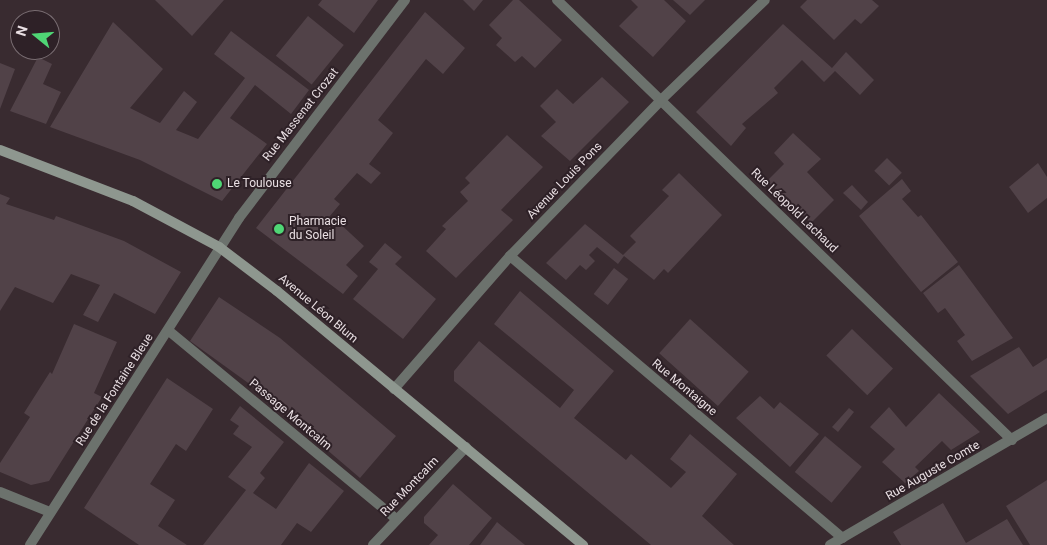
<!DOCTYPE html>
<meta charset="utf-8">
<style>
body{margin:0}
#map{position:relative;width:1047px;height:545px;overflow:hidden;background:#392b30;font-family:Roboto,sans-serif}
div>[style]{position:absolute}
.building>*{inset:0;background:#514248;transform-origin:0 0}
.street>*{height:10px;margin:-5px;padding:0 5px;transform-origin:5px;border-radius:5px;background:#6c726d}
.secondary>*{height:10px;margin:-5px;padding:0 5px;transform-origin:5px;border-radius:5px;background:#8e978f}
.dots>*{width:14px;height:14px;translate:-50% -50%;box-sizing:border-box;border:2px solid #2e2127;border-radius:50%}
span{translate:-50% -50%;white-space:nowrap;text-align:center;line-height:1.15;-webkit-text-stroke:4px #2e2127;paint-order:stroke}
.street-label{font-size:12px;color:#e9dfe3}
.poi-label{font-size:12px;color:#e9dfe3}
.left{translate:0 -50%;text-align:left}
.north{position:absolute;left:10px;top:10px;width:50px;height:50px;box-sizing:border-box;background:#2e2127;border:1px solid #796d72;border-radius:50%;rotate:287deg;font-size:14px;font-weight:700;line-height:20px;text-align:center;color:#e9dfe3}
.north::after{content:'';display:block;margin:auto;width:18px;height:22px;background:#4fd675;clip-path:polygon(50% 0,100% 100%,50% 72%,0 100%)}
</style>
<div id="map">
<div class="building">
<i style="clip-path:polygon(155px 0,224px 0,192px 36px)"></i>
<i style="clip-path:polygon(322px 0,378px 0,354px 33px,318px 5px)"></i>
<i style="clip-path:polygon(463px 0,483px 0,474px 11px)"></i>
<i style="clip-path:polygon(513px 0,519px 0,562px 40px,535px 68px,522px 56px,515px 62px,496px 45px,502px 38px,489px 25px)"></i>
<i style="clip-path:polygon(631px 0,664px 0,686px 21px,653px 57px,619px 26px,638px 7px)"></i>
<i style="clip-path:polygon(673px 0,705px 0,690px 15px)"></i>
<i style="clip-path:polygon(807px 0,872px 0,879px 6px,861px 24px,855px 19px,834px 40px,800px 7px)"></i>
<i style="clip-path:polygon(425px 12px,465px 48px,443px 74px,426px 59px,378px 120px,393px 133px,369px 164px,381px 173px,371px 184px,357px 173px,334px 199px,340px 204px,314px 235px,319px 239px,336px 220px,364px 246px,346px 265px,358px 276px,343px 294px,256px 228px)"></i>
<i style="left:308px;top:16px;width:46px;height:51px;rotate:39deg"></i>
<i style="clip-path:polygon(113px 22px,163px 69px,130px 108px,160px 123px,184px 91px,197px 102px,176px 130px,198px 139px,245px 78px,214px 54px,231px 31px,309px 90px,291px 114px,255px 85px,230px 118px,267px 144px,222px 201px,140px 160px,50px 127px)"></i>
<i style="clip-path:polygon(783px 24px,832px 68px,846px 52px,874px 80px,860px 95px,835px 71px,824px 82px,802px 60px,774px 88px,778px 93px,742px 124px,746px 128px,731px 146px,696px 112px)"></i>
<i style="clip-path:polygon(38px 57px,52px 64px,43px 84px,61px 92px,46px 124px,10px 111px)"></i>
<i style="clip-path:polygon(0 63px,15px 69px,0 109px)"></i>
<i style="clip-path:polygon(602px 77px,629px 102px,570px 161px,541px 136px,556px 122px,540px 106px,557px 89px,573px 104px)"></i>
<i style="clip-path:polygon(793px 133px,821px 159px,807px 172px,834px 200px,811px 223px,767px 181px,784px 164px,774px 153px)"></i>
<i style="clip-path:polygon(507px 135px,543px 167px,501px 210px,513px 220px,456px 278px,426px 251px,446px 229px,442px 226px,468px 201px,460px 192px,470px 183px,465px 178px)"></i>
<i style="left:887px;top:158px;width:21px;height:18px;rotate:45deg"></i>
<i style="clip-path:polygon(1038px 163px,1047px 177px,1047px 198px,1028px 213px,1009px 187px)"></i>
<i style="clip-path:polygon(679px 173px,722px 215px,668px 273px,664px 269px,654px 280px,624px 256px,618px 264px,597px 247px,589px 255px,595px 261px,586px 270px,580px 265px,566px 280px,546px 263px,585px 224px,623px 255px,636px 242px,630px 236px,669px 196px,662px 190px)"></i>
<i style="clip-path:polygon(902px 179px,911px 191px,902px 199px,918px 217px,921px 215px,958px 262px,921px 292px,859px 216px)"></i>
<i style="clip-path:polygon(852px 185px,868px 202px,861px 210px,843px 193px)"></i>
<i style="clip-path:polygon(0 194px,10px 198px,6px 204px,54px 220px,56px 216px,124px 241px,181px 272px,155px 314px,114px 293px,98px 322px,83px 315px,100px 285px,71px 274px,53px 303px,15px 287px,0 311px)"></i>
<i style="clip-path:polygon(385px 243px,402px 257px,395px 264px,436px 299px,403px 339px,353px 299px,378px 269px,369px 262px)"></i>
<i style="clip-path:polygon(959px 265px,1013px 338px,972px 361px,957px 341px,965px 335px,945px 308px,938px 313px,923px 293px)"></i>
<i style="left:614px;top:268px;width:18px;height:33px;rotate:38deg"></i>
<i style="clip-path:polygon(520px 291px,614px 371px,574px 418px,626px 460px,631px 454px,671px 488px,686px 472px,670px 459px,690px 434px,737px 474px,702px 516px,734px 545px,651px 545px,454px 381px,454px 371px,479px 341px,560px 408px,574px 390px,494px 324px)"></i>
<i style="clip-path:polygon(219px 297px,280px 338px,396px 436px,360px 478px,251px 385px,190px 341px)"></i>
<i style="left:690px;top:319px;width:79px;height:46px;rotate:42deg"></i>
<i style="clip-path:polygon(74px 324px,117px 342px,94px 393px,102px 397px,49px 481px,31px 485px,0 472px,0 463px,30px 417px,24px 413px,50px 372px,52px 374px)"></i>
<i style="left:852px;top:329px;width:57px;height:37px;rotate:44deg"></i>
<i style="clip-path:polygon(1019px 347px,1033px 367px,1047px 358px,1047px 390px,1008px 414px,970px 376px)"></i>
<i style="clip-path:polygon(167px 378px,213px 409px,186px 451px,176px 444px,150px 484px,175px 500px,158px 526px,187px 545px,139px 545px,84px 508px)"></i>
<i style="clip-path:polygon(939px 393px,980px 432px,951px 450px,942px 441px,915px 467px,919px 471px,905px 483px,882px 462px,895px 449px,870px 427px,889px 407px,906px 427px)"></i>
<i style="clip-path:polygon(760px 396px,774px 409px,780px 402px,819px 434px,790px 467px,736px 418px)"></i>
<i style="clip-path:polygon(240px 406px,284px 442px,260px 473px,265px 478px,253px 493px,276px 509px,309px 463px,344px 491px,311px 532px,297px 523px,281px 545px,203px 545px,246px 490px,228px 477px,252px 447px,233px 434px,239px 426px,230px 420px)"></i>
<i style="clip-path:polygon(849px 408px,854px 412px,838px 432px,832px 427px)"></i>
<i style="left:825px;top:436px;width:48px;height:47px;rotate:40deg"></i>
<i style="clip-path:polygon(1047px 480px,1047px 545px,1030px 545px,1006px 506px)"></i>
<i style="clip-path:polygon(453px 484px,492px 518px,469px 545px,429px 545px,438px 535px,424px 523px,424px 517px)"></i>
<i style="clip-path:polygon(943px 503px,966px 543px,1007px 519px,1023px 545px,901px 545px,893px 532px)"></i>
<i style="clip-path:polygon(497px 522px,525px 545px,480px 545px)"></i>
</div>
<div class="street">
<i style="left:557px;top:0;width:633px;rotate:44.04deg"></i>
<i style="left:510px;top:256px;width:436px;rotate:40.3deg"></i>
<i style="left:169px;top:331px;width:293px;rotate:39.6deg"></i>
<i style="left:394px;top:389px;width:176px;rotate:-48.9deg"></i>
<i style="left:510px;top:256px;width:217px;rotate:-45.9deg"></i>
<i style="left:661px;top:100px;width:144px;rotate:-43.9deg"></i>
<i style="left:0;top:492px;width:54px;rotate:21.8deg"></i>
<i style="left:30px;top:545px;width:388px;rotate:-57.4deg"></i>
<i style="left:239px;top:218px;width:274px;rotate:-52.7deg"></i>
<i style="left:373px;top:545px;width:135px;rotate:-46.5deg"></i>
<i style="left:830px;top:545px;width:251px;rotate:-30.3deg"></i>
</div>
<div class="secondary">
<i style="left:0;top:150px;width:142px;rotate:21deg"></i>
<i style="left:133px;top:201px;width:98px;rotate:28.1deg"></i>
<i style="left:219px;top:247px;width:73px;rotate:37.2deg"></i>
<i style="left:277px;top:291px;width:398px;rotate:39.7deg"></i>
</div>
<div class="dots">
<i style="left:217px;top:184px;background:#4fd675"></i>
<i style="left:279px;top:229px;background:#4fd675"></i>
</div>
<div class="street-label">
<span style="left:301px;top:115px;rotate:-52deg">Rue Massenat Crozat</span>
<span style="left:565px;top:181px;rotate:-46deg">Avenue Louis Pons</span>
<span style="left:794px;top:211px;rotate:44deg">Rue Léopold Lachaud</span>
<span style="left:318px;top:309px;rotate:40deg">Avenue Léon Blum</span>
<span style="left:684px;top:388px;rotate:40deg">Rue Montaigne</span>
<span style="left:115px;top:390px;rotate:-57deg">Rue de la Fontaine Bleue</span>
<span style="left:290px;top:415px;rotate:40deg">Passage Montcalm</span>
<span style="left:933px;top:471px;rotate:-30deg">Rue Auguste Comte</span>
<span style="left:410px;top:487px;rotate:-46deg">Rue Montcalm</span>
</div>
<div class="poi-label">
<span class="left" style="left:227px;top:184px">Le Toulouse</span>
<span class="left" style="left:289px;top:229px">Pharmacie<br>du Soleil</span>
</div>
<div class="north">N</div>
</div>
